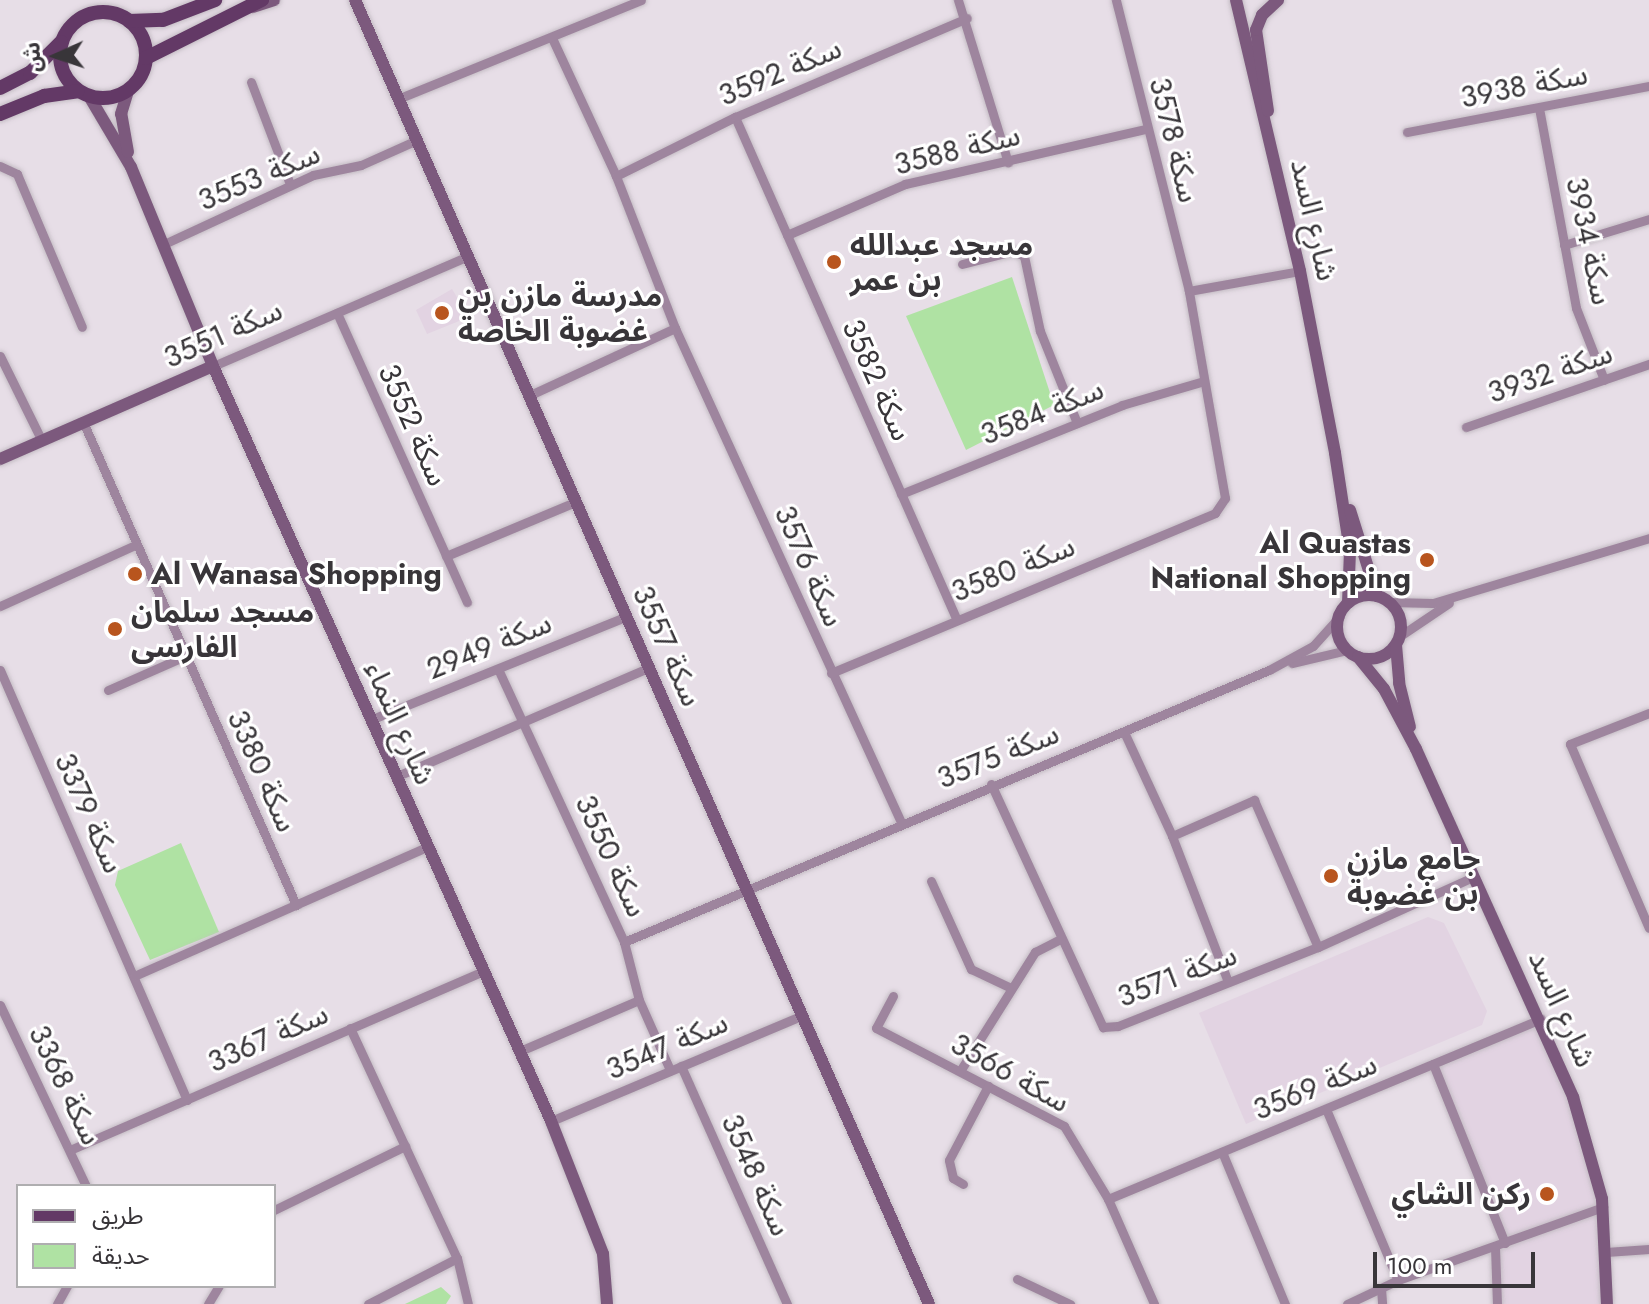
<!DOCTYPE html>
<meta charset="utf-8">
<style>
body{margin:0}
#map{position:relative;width:1649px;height:1304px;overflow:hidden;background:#e7dee7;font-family:Jost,"Noto Sans Arabic",sans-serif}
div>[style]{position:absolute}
.built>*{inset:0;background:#e2d3e2}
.green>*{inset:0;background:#afe2a3}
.roads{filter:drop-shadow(0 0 2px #c4bcc4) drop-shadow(0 0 2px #c4bcc4)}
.street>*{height:9px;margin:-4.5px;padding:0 4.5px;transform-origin:4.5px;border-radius:4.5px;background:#9e859e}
.secondary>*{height:12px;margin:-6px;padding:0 6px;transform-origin:6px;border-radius:6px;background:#7c597d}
.secondary>.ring{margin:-6px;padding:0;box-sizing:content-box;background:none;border:12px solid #7c597d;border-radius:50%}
.primary>*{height:14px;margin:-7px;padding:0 7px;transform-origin:7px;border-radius:7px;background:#633966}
.primary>.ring{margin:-7px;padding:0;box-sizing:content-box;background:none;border:14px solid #633966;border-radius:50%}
.dots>*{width:22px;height:22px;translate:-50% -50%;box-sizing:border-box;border:4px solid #fff;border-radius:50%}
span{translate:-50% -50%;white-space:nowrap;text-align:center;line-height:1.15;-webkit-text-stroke:6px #fff;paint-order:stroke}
.street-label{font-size:30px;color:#383539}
.poi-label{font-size:30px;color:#383539;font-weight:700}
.left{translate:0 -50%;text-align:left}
.right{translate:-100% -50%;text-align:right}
.legend{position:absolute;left:16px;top:1184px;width:260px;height:104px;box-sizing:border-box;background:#fff;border:2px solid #afaeb0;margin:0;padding:10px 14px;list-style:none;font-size:24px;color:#383539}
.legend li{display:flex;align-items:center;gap:16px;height:40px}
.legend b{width:40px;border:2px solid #afaeb0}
.north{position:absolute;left:16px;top:16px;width:80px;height:80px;-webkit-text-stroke:6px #fff;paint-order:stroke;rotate:267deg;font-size:22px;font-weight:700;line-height:32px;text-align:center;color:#383539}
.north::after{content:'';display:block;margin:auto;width:28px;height:36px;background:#383539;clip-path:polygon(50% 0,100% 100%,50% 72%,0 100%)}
.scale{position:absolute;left:1373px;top:1252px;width:162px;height:36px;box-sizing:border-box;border:4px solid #383539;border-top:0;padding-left:10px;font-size:24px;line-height:28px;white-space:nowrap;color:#383539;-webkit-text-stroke:6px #fff;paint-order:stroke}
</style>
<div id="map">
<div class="built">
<i style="clip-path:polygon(452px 289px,469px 317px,427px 334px,416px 310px)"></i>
<i style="clip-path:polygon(1428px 917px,1444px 923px,1448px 931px,1487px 1011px,1482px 1025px,1246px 1124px,1199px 1013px)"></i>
<i style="clip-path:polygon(1541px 1019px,1592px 1149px,1607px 1304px,1497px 1304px,1495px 1247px,1504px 1244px,1433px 1064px)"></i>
</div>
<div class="green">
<i style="clip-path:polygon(1012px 277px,1054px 405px,966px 450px,906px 316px)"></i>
<i style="clip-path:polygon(181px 843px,219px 932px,150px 960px,115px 885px,118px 871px)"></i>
<i style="clip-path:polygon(441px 1287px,451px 1296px,446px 1304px,405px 1304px)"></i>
</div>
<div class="roads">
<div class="street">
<i style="left:958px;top:0;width:170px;rotate:72.9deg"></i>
<i style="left:552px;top:38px;width:152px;rotate:65.1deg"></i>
<i style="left:616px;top:176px;width:163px;rotate:68.8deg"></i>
<i style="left:675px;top:328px;width:543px;rotate:65.42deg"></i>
<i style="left:251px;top:82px;width:109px;rotate:69.1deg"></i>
<i style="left:400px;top:98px;width:260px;rotate:-22.1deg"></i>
<i style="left:1539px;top:108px;width:203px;rotate:79.5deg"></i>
<i style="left:1576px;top:308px;width:77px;rotate:68.7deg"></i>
<i style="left:735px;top:117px;width:548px;rotate:66.2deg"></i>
<i style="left:1407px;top:132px;width:246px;rotate:-10.8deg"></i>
<i style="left:0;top:166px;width:19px;rotate:25deg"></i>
<i style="left:17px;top:174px;width:166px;rotate:67deg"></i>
<i style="left:616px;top:176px;width:133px;rotate:-26.4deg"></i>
<i style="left:735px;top:117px;width:252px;rotate:-23.1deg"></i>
<i style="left:787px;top:235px;width:129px;rotate:-23.4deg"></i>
<i style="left:905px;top:184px;width:246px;rotate:-12.9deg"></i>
<i style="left:164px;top:244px;width:164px;rotate:-24.8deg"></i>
<i style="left:313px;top:175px;width:49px;rotate:-11.8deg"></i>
<i style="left:361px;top:165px;width:61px;rotate:-24.1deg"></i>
<i style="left:1564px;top:245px;width:89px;rotate:-17deg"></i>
<i style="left:962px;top:264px;width:53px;rotate:-14.3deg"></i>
<i style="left:1013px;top:251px;width:12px;rotate:24deg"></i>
<i style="left:1024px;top:256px;width:77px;rotate:78deg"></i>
<i style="left:1040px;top:331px;width:99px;rotate:68.1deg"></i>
<i style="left:1189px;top:291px;width:113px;rotate:-10.2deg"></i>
<i style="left:337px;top:313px;width:317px;rotate:65.8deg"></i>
<i style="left:0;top:356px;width:95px;rotate:63.7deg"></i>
<i style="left:213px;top:366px;width:275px;rotate:-23.3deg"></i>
<i style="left:528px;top:396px;width:162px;rotate:-24.8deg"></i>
<i style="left:84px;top:424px;width:526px;rotate:66.21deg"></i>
<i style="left:1466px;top:427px;width:194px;rotate:-19deg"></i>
<i style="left:901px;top:494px;width:238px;rotate:-21.9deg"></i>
<i style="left:1122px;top:405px;width:85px;rotate:-16.3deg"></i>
<i style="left:446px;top:556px;width:140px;rotate:-22.7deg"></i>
<i style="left:1389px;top:602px;width:44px;rotate:1.3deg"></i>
<i style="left:1433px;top:603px;width:226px;rotate:-16.7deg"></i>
<i style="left:0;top:606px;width:148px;rotate:-24.3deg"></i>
<i style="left:1400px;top:636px;width:59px;rotate:-34deg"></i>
<i style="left:1292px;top:663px;width:57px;rotate:-13.3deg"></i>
<i style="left:498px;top:669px;width:301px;rotate:65.2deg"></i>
<i style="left:624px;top:942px;width:60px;rotate:75.5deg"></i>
<i style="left:639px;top:1000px;width:77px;rotate:66.1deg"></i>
<i style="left:0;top:670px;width:469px;rotate:66.5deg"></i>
<i style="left:831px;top:673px;width:416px;rotate:-22.6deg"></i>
<i style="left:1215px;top:513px;width:18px;rotate:-56deg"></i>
<i style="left:1225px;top:498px;width:210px;rotate:-99.9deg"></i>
<i style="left:1189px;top:291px;width:300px;rotate:-104.1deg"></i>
<i style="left:108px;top:690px;width:84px;rotate:-23.8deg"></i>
<i style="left:1649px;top:713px;width:85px;rotate:158.6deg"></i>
<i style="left:1570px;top:744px;width:200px;rotate:66.8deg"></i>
<i style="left:370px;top:720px;width:275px;rotate:-22deg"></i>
<i style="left:1124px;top:732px;width:115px;rotate:65.2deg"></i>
<i style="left:1172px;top:836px;width:156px;rotate:69deg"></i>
<i style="left:395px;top:777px;width:275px;rotate:-23.3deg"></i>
<i style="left:991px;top:784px;width:268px;rotate:65.3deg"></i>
<i style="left:1103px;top:1027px;width:15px;rotate:-4deg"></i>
<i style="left:1118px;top:1026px;width:215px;rotate:-21.6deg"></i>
<i style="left:1318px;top:947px;width:168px;rotate:-24.3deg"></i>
<i style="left:1172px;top:836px;width:90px;rotate:-23.7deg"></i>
<i style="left:1254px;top:800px;width:160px;rotate:66.5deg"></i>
<i style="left:931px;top:881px;width:97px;rotate:65.6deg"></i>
<i style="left:971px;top:969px;width:42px;rotate:25.3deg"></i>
<i style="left:624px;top:942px;width:700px;rotate:-22.87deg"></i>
<i style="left:1269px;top:670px;width:50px;rotate:-28.6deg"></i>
<i style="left:1313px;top:646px;width:40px;rotate:-48deg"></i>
<i style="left:134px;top:976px;width:320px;rotate:-23.8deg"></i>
<i style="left:893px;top:996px;width:36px;rotate:118deg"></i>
<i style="left:876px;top:1028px;width:212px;rotate:27.5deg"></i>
<i style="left:1064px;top:1126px;width:85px;rotate:58.9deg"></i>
<i style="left:1108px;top:1199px;width:115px;rotate:66.3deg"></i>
<i style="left:0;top:1005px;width:200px;rotate:64.6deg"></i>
<i style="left:350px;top:1028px;width:254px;rotate:65.1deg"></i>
<i style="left:457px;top:1258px;width:47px;rotate:76.6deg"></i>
<i style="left:520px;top:1051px;width:129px;rotate:-23.2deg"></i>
<i style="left:1433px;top:1064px;width:193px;rotate:68.1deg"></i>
<i style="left:681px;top:1066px;width:261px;rotate:66deg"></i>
<i style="left:960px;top:1071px;width:141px;rotate:-57.8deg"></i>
<i style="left:1035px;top:952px;width:29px;rotate:-27deg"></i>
<i style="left:1326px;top:1109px;width:186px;rotate:67.2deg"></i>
<i style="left:551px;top:1121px;width:271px;rotate:-22.8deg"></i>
<i style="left:72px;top:1149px;width:448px;rotate:-23.4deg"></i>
<i style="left:1222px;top:1152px;width:165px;rotate:67.5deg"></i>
<i style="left:963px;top:1184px;width:12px;rotate:-149deg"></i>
<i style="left:953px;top:1178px;width:18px;rotate:-103deg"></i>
<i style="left:949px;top:1160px;width:84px;rotate:-62.2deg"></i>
<i style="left:1108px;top:1199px;width:469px;rotate:-22.6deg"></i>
<i style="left:274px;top:1210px;width:146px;rotate:-26deg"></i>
<i style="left:1495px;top:1247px;width:57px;rotate:88deg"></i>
<i style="left:1606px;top:1252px;width:43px;rotate:-4deg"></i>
<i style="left:1017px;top:1279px;width:59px;rotate:25.3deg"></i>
<i style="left:1381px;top:1288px;width:16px;rotate:86deg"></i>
<i style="left:57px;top:1304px;width:21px;rotate:-61deg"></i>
<i style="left:208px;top:1304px;width:21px;rotate:-59deg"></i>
<i style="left:368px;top:1304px;width:100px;rotate:-27.3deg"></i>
<i style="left:1347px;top:1304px;width:56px;rotate:-25.2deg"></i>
<i style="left:1398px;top:1280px;width:218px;rotate:-19.6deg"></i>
</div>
<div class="secondary">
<i style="left:355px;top:0;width:1425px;rotate:66.24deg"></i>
<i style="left:1236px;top:0;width:278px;rotate:76.7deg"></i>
<i style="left:1300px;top:271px;width:185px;rotate:79.1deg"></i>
<i style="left:1335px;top:453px;width:99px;rotate:81.3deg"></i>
<i style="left:1350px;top:551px;width:52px;rotate:92.2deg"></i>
<i style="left:253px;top:7px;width:22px;rotate:-18deg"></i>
<i style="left:89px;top:96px;width:82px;rotate:59.4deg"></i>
<i style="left:131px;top:167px;width:215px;rotate:67.6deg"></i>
<i style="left:213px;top:366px;width:827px;rotate:65.88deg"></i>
<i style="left:551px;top:1121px;width:143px;rotate:68.6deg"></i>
<i style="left:603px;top:1254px;width:50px;rotate:85.4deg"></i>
<i style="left:1268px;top:111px;width:82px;rotate:-98.4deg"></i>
<i style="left:1256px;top:30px;width:16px;rotate:-68deg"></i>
<i style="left:1262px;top:15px;width:22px;rotate:-43deg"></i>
<i style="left:128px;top:152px;width:39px;rotate:-100deg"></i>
<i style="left:121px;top:114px;width:24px;rotate:-73deg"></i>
<i style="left:0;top:459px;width:232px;rotate:-23.6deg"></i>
<i style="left:1350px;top:510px;width:90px;rotate:72.6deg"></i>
<i class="ring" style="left:1337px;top:595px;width:52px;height:52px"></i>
<i style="left:1396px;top:645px;width:38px;rotate:85deg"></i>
<i style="left:1399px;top:683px;width:45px;rotate:76deg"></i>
<i style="left:1358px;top:657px;width:41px;rotate:50.9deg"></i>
<i style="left:1384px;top:689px;width:68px;rotate:61.9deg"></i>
<i style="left:1416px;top:749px;width:382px;rotate:65.7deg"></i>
<i style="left:1573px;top:1097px;width:106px;rotate:74.1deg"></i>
<i style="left:1602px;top:1199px;width:105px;rotate:87.3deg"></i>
</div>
<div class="primary">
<i class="ring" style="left:60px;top:12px;width:72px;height:72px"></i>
<i style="left:129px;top:21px;width:34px;rotate:-2deg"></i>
<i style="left:163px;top:20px;width:56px;rotate:-21deg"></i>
<i style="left:146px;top:58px;width:130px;rotate:-26.6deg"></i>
<i style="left:0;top:88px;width:34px;rotate:-27deg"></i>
<i style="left:30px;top:73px;width:44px;rotate:-45deg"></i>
<i style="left:0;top:114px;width:48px;rotate:-22.2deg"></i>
<i style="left:44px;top:96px;width:34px;rotate:-8deg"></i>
</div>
</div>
<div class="dots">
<i style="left:834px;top:262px;background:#b8551e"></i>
<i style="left:442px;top:313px;background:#b8551e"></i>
<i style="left:1427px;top:560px;background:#b8551e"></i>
<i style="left:135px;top:574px;background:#b8551e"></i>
<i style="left:115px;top:629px;background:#b8551e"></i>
<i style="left:1331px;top:876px;background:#b8551e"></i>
<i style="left:1547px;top:1194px;background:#b8551e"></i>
</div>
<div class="street-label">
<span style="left:780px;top:72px;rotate:-23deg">سكة 3592</span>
<span style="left:1524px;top:86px;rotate:-11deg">سكة 3938</span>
<span style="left:1174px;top:140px;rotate:76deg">سكة 3578</span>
<span style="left:957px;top:150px;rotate:-14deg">سكة 3588</span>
<span style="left:259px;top:177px;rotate:-23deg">سكة 3553</span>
<span style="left:1314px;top:220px;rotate:77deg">شارع السد</span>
<span style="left:1589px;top:241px;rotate:78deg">سكة 3934</span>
<span style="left:223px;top:334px;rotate:-24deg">سكة 3551</span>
<span style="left:1550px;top:373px;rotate:-19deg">سكة 3932</span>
<span style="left:877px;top:380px;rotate:66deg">سكة 3582</span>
<span style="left:1042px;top:412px;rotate:-22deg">سكة 3584</span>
<span style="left:413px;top:425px;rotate:66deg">سكة 3552</span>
<span style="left:809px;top:566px;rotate:66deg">سكة 3576</span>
<span style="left:1013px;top:569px;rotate:-22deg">سكة 3580</span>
<span style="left:489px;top:646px;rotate:-22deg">سكة 2949</span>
<span style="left:667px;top:646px;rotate:66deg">سكة 3557</span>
<span style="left:400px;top:723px;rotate:66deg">شارع النماء</span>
<span style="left:998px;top:756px;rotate:-22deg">سكة 3575</span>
<span style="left:262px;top:771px;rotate:66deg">سكة 3380</span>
<span style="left:89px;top:813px;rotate:66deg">سكة 3379</span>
<span style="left:611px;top:856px;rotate:65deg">سكة 3550</span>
<span style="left:1177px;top:976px;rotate:-21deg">سكة 3571</span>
<span style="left:1562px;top:1009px;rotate:66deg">شارع السد</span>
<span style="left:268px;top:1038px;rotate:-24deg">سكة 3367</span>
<span style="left:667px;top:1046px;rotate:-23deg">سكة 3547</span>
<span style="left:1010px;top:1073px;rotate:29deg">سكة 3566</span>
<span style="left:65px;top:1085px;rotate:64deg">سكة 3368</span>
<span style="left:1315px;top:1087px;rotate:-22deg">سكة 3569</span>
<span style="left:756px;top:1175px;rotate:66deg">سكة 3548</span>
</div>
<div class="poi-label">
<span class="left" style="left:850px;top:262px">مسجد عبدالله<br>بن عمر</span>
<span class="left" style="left:458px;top:313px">مدرسة مازن بن<br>غضوبة الخاصة</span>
<span class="right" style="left:1411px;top:560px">Al Quastas<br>National Shopping</span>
<span class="left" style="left:151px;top:574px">Al Wanasa Shopping</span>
<span class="left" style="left:131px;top:629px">مسجد سلمان<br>الفارسى</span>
<span class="left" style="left:1347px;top:876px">جامع مازن<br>بن غضوبة</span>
<span class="right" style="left:1531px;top:1194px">ركن الشاي</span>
</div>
<ul class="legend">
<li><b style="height:10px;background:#633966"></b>طريق</li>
<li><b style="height:22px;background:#afe2a3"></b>حديقة</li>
</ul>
<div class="north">ش</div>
<div class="scale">100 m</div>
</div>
